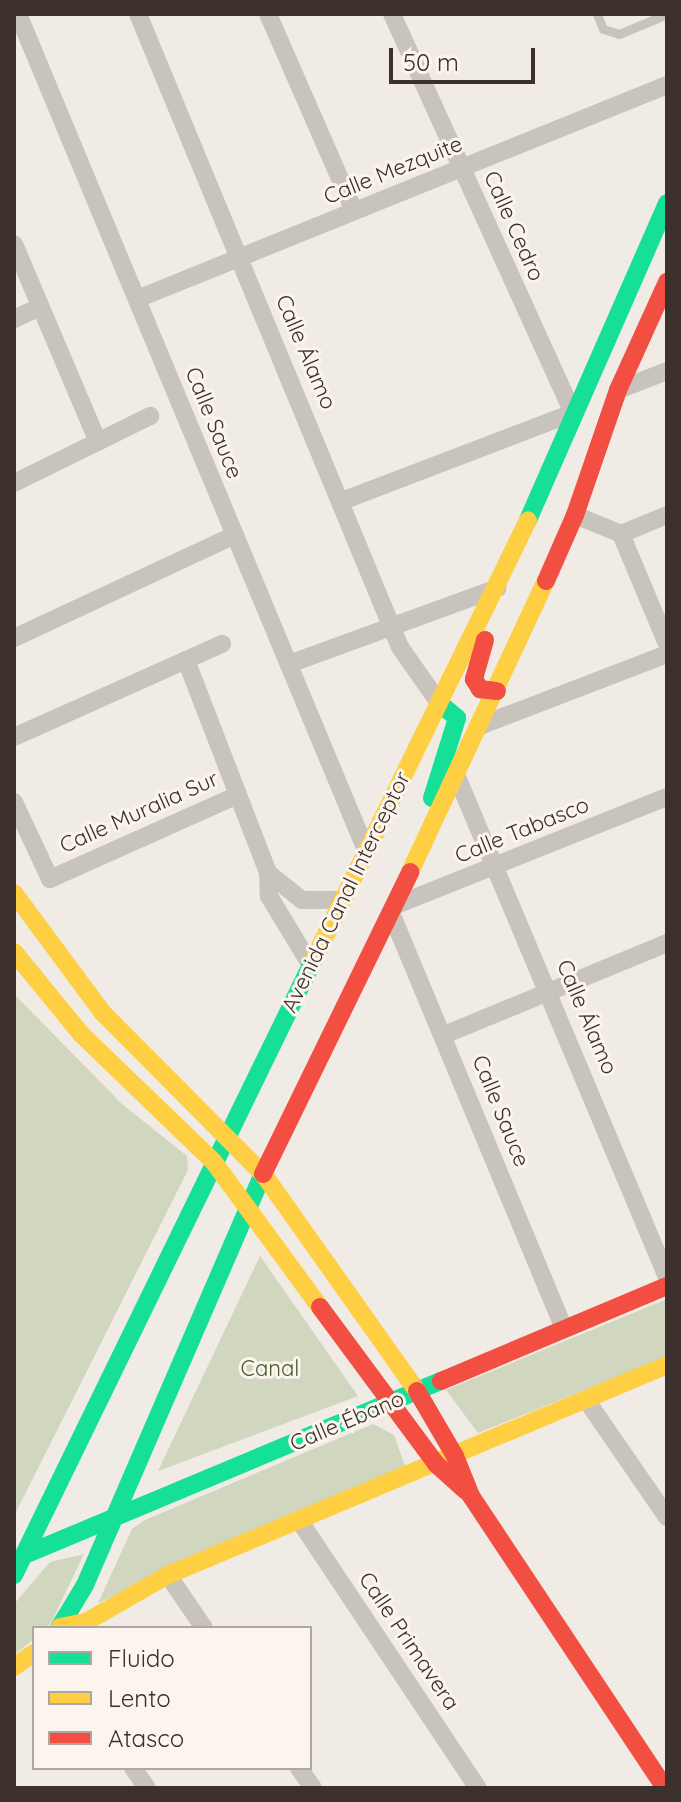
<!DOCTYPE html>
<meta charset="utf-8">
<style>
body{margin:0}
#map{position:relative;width:681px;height:1802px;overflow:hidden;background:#f0ebe5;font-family:Quicksand,sans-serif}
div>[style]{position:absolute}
.green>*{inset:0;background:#d1d6bf}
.lane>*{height:9px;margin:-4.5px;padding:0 4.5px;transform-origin:4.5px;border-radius:4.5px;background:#c9c3be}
.street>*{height:18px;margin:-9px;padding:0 9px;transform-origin:9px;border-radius:9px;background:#c9c3be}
.fast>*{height:18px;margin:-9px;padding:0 9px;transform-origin:9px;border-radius:9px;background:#16e098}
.slow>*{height:18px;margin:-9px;padding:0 9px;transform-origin:9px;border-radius:9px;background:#ffcf43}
.jam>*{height:18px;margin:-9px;padding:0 9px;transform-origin:9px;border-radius:9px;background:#f24e42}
span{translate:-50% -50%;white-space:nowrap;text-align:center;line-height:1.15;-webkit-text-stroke:6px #fbf5ee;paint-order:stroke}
.street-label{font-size:22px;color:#3b302b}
.park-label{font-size:22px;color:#4a5a2e}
.frame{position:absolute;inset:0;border:16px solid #3b302b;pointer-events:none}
.legend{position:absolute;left:32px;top:1626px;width:280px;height:144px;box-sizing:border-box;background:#fbf5ee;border:2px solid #aea6a0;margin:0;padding:10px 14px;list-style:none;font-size:24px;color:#3b302b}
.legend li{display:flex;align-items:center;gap:16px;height:40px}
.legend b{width:40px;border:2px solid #aea6a0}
.scale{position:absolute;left:389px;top:48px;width:146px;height:36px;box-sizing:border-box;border:4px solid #3b302b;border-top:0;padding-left:10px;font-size:24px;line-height:28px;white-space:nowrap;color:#3b302b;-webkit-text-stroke:6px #fbf5ee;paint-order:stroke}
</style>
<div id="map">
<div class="green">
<i style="clip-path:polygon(14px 994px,122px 1104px,187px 1156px,188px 1170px,14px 1516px)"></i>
<i style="clip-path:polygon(260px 1256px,358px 1396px,158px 1471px)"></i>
<i style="clip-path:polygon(667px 1299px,667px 1357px,478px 1433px,446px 1390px)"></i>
<i style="clip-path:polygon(373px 1424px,394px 1435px,405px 1466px,98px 1603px,132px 1529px,145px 1520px)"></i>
<i style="clip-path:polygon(84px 1554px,52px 1621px,46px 1628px,34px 1628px,34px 1639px,14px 1655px,14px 1604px,50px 1562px)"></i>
</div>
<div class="lane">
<i style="left:597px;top:14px;width:16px;rotate:68deg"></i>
<i style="left:603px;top:29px;width:17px;rotate:17deg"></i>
<i style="left:619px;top:34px;width:52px;rotate:-22.6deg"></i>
</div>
<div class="street">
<i style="left:18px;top:14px;width:906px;rotate:67.4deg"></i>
<i style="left:138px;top:14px;width:685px;rotate:67.52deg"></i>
<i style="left:400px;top:647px;width:68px;rotate:55.1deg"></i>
<i style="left:268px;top:14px;width:215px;rotate:66.4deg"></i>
<i style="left:14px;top:244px;width:215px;rotate:67deg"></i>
<i style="left:137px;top:299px;width:572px;rotate:-21.99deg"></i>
<i style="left:14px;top:319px;width:29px;rotate:-25deg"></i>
<i style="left:618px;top:390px;width:53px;rotate:-21.2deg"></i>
<i style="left:14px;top:483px;width:152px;rotate:-26.2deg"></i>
<i style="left:342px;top:501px;width:247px;rotate:-20.9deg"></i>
<i style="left:573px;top:413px;width:438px;rotate:-114.4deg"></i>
<i style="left:575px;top:515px;width:50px;rotate:22.4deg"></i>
<i style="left:621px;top:534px;width:119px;rotate:67.3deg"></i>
<i style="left:621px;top:534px;width:50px;rotate:-22.4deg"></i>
<i style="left:14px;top:638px;width:244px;rotate:-25deg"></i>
<i style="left:186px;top:660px;width:228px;rotate:68.9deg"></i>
<i style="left:268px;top:873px;width:23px;rotate:88deg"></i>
<i style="left:269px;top:896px;width:79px;rotate:58.9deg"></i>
<i style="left:289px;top:664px;width:222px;rotate:-20deg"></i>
<i style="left:482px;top:725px;width:198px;rotate:-21deg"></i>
<i style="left:14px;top:737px;width:228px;rotate:-24.1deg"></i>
<i style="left:457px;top:777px;width:542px;rotate:67.22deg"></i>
<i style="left:14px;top:802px;width:85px;rotate:64.9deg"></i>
<i style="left:50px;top:879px;width:206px;rotate:-24.1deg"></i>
<i style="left:268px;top:873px;width:43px;rotate:38.5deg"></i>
<i style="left:302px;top:900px;width:39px"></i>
<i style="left:394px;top:906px;width:294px;rotate:-21.8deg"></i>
<i style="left:391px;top:913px;width:450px;rotate:67.4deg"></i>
<i style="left:444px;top:1035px;width:241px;rotate:-22.4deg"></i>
<i style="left:587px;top:1401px;width:141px;rotate:55.4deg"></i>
<i style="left:299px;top:1520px;width:322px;rotate:56.3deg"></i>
<i style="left:168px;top:1575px;width:64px;rotate:55.8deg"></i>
<i style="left:133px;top:1768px;width:24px;rotate:55deg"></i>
<i style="left:299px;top:1768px;width:24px;rotate:55deg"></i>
</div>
<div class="fast">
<i style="left:528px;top:520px;width:346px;rotate:-66.3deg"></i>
<i style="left:432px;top:798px;width:84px;rotate:-72.6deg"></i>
<i style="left:457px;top:718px;width:23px;rotate:-140deg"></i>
<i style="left:27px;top:1554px;width:449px;rotate:-22.7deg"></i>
<i style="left:14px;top:1575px;width:685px;rotate:-64.03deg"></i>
<i style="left:59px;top:1628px;width:50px;rotate:-58.8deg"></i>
<i style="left:85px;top:1585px;width:448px;rotate:-66.6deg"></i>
</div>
<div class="slow">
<i style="left:410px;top:872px;width:321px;rotate:-65deg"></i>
<i style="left:14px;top:893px;width:148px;rotate:53.5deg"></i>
<i style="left:102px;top:1012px;width:230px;rotate:45.2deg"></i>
<i style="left:264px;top:1175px;width:265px;rotate:54.7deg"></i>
<i style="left:14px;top:952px;width:106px;rotate:50.7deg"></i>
<i style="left:81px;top:1034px;width:183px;rotate:43.9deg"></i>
<i style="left:213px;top:1161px;width:181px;rotate:53.8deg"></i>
<i style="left:314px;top:959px;width:488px;rotate:-64deg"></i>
<i style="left:60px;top:1627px;width:26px;rotate:-11deg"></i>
<i style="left:86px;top:1622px;width:95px;rotate:-29.8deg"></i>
<i style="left:168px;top:1575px;width:541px;rotate:-22.82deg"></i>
<i style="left:14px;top:1667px;width:24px;rotate:-35deg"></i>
</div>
<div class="jam">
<i style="left:546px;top:581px;width:72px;rotate:-66.3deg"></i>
<i style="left:575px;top:515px;width:132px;rotate:-71deg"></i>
<i style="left:618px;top:390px;width:119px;rotate:-65.6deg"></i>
<i style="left:485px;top:640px;width:41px;rotate:105.8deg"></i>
<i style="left:474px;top:679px;width:12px;rotate:59deg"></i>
<i style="left:480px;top:689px;width:17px;rotate:7deg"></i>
<i style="left:263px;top:1174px;width:336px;rotate:-64deg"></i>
<i style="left:320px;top:1307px;width:195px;rotate:53.5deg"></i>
<i style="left:436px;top:1464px;width:40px;rotate:42deg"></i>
<i style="left:441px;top:1381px;width:245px;rotate:-22.8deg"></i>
<i style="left:417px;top:1391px;width:75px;rotate:59.7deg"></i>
<i style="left:455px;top:1456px;width:43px;rotate:68.2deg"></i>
<i style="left:471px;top:1496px;width:351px;rotate:56.4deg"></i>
</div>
<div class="street-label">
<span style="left:393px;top:170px;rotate:-22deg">Calle Mezquite</span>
<span style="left:514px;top:226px;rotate:66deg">Calle Cedro</span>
<span style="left:306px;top:352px;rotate:67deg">Calle Álamo</span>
<span style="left:214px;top:423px;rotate:68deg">Calle Sauce</span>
<span style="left:139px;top:812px;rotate:-24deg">Calle Muralia Sur</span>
<span style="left:522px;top:830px;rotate:-22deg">Calle Tabasco</span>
<span style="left:346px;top:892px;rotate:-64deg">Avenida Canal Interceptor</span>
<span style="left:587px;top:1017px;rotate:67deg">Calle Álamo</span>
<span style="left:501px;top:1111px;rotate:68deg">Calle Sauce</span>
<span style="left:347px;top:1421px;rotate:-23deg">Calle Ébano</span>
<span style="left:409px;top:1641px;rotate:56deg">Calle Primavera</span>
</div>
<div class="park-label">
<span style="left:270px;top:1369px">Canal</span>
</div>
<div class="frame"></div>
<ul class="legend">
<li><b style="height:10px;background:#16e098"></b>Fluido</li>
<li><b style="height:10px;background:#ffcf43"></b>Lento</li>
<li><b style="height:10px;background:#f24e42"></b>Atasco</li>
</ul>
<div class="scale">50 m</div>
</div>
